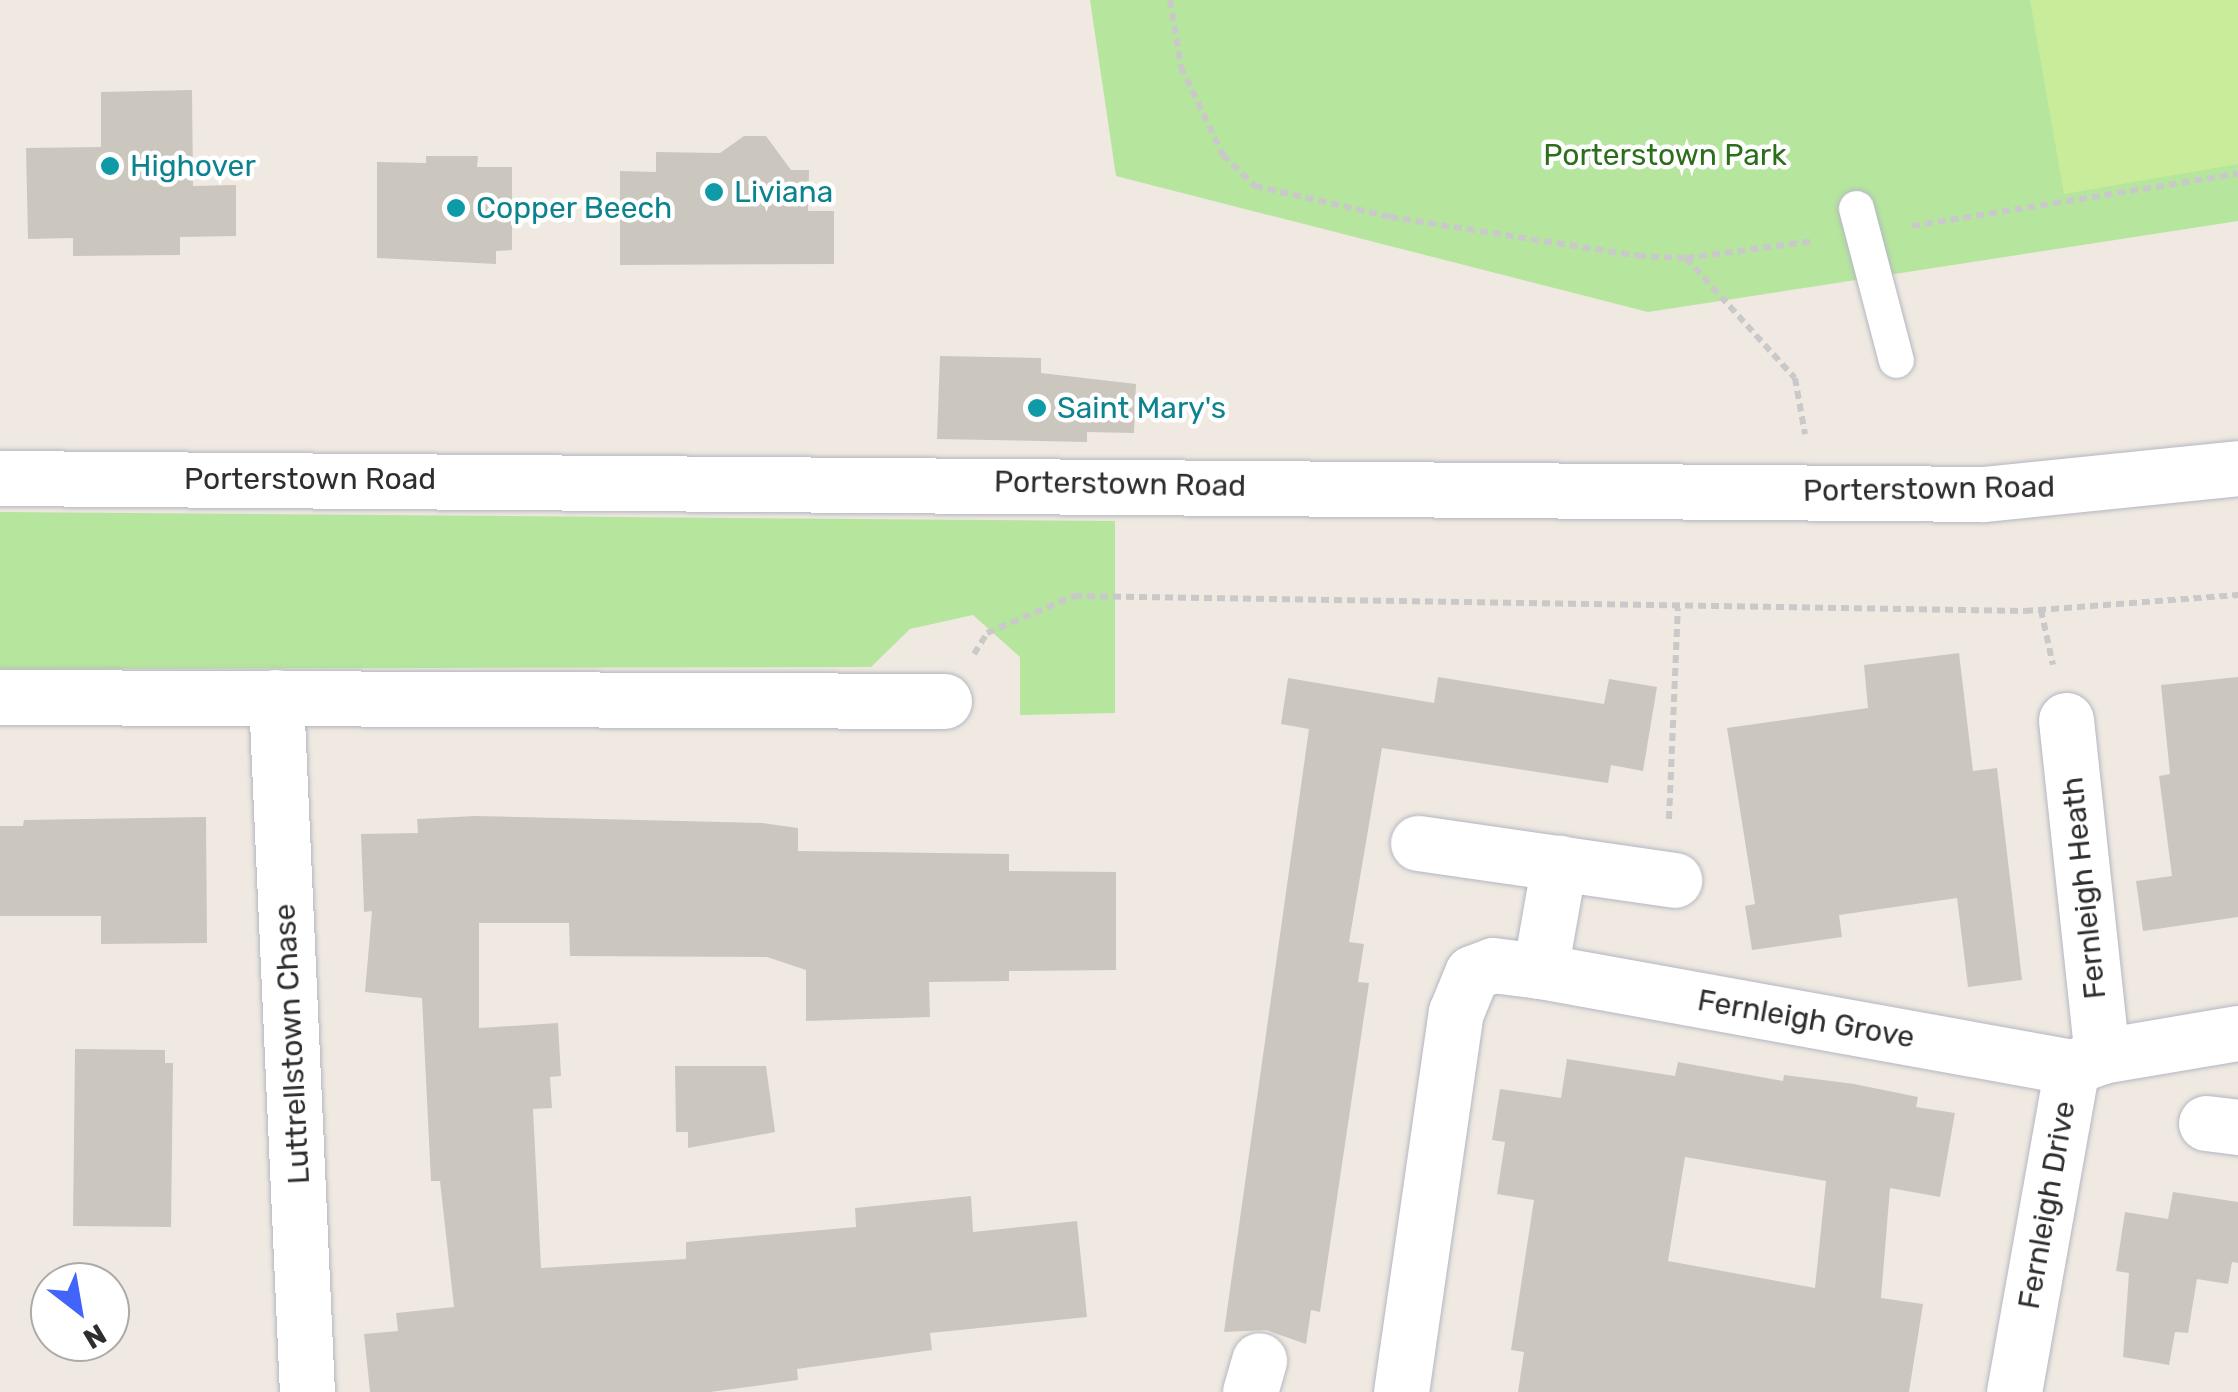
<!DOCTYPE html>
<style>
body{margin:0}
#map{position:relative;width:2238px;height:1392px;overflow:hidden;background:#efe9e1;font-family:Rubik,sans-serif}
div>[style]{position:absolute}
.green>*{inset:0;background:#b6e59e}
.pitch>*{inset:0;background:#c9ec9a}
.building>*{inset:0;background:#cbc7bf}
.path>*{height:6px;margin-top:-3px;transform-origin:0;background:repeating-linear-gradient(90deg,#c9c9c9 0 8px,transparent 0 13px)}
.roads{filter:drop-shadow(0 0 2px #b4b7c1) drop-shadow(0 0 2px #b4b7c1)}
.service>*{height:35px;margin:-17.5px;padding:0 17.5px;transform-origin:17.5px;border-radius:17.5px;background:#fff}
.minor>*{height:55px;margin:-27.5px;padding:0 27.5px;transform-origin:27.5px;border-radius:27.5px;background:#fff}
.tertiary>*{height:55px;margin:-27.5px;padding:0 27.5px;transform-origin:27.5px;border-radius:27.5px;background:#fff}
.dots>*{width:28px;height:28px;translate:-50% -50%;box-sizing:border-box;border:5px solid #fff;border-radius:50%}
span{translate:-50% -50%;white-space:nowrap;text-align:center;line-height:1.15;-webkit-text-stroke:9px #fff;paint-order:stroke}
.park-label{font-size:30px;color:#2c6e1b}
.culture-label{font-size:30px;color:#0d838f}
.left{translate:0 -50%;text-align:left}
.street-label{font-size:30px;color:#2e2e2e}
.north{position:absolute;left:30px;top:1262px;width:100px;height:100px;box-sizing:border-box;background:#fff;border:2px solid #ababab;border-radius:50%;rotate:149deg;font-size:28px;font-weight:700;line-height:40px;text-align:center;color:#2e2e2e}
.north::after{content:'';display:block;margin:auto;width:35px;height:45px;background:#4264fb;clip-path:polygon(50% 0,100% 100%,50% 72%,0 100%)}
</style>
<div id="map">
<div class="green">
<i style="clip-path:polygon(1090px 0,2238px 0,2238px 221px,1648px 312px,1116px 176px)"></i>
<i style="clip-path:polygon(0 512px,1115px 521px,1115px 713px,1020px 715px,1020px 657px,973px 615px,910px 629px,871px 667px,0 669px)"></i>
</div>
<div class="pitch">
<i style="clip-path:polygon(2030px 0,2238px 0,2238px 164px,2064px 194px)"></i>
</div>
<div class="building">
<i style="clip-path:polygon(192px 90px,193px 186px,236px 185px,236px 236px,180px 237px,180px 255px,73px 256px,73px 238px,28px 239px,26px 148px,101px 147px,101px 92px)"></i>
<i style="clip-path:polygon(744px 136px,766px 136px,791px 170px,809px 170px,808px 211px,834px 211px,834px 264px,620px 265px,620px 171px,656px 172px,656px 152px,720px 153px)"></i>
<i style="clip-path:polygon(426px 156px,478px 156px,477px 167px,512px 167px,512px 250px,496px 251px,496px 264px,377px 258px,377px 162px,426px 163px)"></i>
<i style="clip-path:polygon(940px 356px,1041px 358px,1041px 373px,1136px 384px,1134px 433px,1087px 432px,1087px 442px,937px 439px)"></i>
<i style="clip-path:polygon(1959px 653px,1973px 771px,1997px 768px,2022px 980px,1968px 987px,1957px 898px,1839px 915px,1842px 937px,1752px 950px,1745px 906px,1755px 904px,1727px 728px,1868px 708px,1864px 665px)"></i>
<i style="clip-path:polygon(1438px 677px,1604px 704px,1609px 679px,1657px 687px,1643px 771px,1611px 765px,1608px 783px,1382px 748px,1349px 942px,1364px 944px,1358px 982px,1369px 983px,1320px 1312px,1311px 1310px,1306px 1344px,1266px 1330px,1224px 1332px,1309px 729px,1281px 724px,1288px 678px,1434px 703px)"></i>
<i style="clip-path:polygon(2238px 677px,2238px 917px,2143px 931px,2136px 881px,2172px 876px,2159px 776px,2170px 774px,2161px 685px)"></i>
<i style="clip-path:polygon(475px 816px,762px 823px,798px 828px,798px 851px,1009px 854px,1009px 871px,1116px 872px,1116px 970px,1009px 971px,1009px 981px,929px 982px,930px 1017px,806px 1021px,806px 970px,767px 957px,570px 956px,569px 923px,479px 923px,479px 1028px,558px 1023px,561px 1076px,550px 1077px,552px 1108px,533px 1109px,541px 1268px,686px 1259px,686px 1242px,856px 1227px,855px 1208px,971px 1196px,973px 1232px,1077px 1221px,1087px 1317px,930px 1333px,932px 1350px,797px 1369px,798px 1380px,710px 1392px,370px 1392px,364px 1334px,398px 1331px,396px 1313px,454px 1307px,440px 1181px,431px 1181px,422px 998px,365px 992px,372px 911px,364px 912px,361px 834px,418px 833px,417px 819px)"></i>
<i style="clip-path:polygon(206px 817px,207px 943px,101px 944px,101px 916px,0 916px,0 826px,23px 826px,24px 820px)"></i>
<i style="clip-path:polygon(75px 1049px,165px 1050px,165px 1063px,173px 1063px,171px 1227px,73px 1226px)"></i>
<i style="clip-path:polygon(evenodd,1567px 1059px,1675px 1076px,1678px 1062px,1783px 1081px,1784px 1075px,1854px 1084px,1918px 1097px,1916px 1107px,1955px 1113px,1940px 1197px,1890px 1188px,1881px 1298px,1923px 1304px,1909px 1392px,1518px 1392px,1524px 1352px,1511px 1350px,1534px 1200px,1497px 1194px,1505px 1142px,1492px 1140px,1500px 1089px,1561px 1098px,1567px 1059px,1685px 1157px,1826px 1181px,1815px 1288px,1668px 1261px,1685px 1157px)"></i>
<i style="clip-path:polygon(675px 1066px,766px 1066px,775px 1132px,688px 1148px,688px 1132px,676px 1132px)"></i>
<i style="clip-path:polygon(2173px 1192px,2238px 1202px,2238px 1263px,2232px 1262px,2228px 1284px,2197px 1279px,2188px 1333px,2175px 1332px,2169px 1365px,2123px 1357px,2129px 1273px,2116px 1271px,2125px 1212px,2168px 1219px)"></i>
</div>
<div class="path">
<i style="left:1170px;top:0;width:68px;rotate:80.7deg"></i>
<i style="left:1181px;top:67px;width:98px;rotate:64.5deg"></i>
<i style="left:1223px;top:155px;width:45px;rotate:44.1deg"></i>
<i style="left:1255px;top:186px;width:139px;rotate:12.9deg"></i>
<i style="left:1390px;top:217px;width:251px;rotate:8.9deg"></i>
<i style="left:1638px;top:256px;width:48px;rotate:2.4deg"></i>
<i style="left:1686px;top:258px;width:130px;rotate:-7.5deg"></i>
<i style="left:1912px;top:226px;width:330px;rotate:-9.1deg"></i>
<i style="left:1686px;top:258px;width:162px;rotate:47.8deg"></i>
<i style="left:1795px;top:378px;width:57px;rotate:79.9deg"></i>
<i style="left:2041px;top:610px;width:56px;rotate:77.7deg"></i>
<i style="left:974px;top:654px;width:25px;rotate:-58deg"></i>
<i style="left:987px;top:633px;width:95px;rotate:-23deg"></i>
<i style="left:1074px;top:596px;width:951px;rotate:0.9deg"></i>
<i style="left:2025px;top:611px;width:214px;rotate:-4.3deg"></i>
<i style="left:1669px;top:819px;width:211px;rotate:-87.6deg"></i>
</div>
<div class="roads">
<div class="service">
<i style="left:1856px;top:208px;width:157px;rotate:75.3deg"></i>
</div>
<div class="minor">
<i style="left:0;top:697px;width:944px;rotate:0.24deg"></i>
<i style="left:276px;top:697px;width:696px;rotate:87.45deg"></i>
<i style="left:2066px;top:720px;width:338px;rotate:83.9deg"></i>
<i style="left:1418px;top:843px;width:259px;rotate:8.2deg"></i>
<i style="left:1540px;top:971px;width:110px;rotate:-80deg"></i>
<i style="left:2072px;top:1067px;width:32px;rotate:-20deg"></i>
<i style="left:2102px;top:1056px;width:138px;rotate:-9.6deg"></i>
<i style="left:2206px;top:1123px;width:32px;rotate:7deg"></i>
<i style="left:1250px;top:1392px;width:33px;rotate:-74deg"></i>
<i style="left:1401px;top:1392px;width:384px;rotate:-81.8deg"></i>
<i style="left:1456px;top:1012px;width:42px;rotate:-67.7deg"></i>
<i style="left:1472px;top:973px;width:22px;rotate:-21deg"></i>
<i style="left:1493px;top:965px;width:47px;rotate:7.3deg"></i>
<i style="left:1540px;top:971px;width:541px;rotate:10.23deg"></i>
<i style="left:2014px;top:1392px;width:330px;rotate:-79.9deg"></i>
</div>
<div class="tertiary">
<i style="left:0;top:478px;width:1983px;rotate:0.46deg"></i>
<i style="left:1983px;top:494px;width:256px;rotate:-5.8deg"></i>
</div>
</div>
<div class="dots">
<i style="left:110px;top:166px;background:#0f9aa8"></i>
<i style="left:714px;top:192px;background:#0f9aa8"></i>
<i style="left:456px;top:208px;background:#0f9aa8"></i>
<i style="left:1037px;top:408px;background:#0f9aa8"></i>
</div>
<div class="park-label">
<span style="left:1665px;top:155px">Porterstown Park</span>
</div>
<div class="culture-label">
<span class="left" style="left:130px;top:166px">Highover</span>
<span class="left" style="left:734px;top:192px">Liviana</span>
<span class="left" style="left:476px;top:208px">Copper Beech</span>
<span class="left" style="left:1057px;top:408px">Saint Mary's</span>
</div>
<div class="street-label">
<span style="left:310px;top:479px">Porterstown Road</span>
<span style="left:1120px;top:484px;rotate:1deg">Porterstown Road</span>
<span style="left:1929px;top:489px;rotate:-1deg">Porterstown Road</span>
<span style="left:2084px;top:888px;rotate:-96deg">Fernleigh Heath</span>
<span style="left:1806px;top:1019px;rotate:10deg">Fernleigh Grove</span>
<span style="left:292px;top:1044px;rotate:-93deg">Luttrellstown Chase</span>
<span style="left:2047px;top:1205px;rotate:-80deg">Fernleigh Drive</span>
</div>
<div class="north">N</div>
</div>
